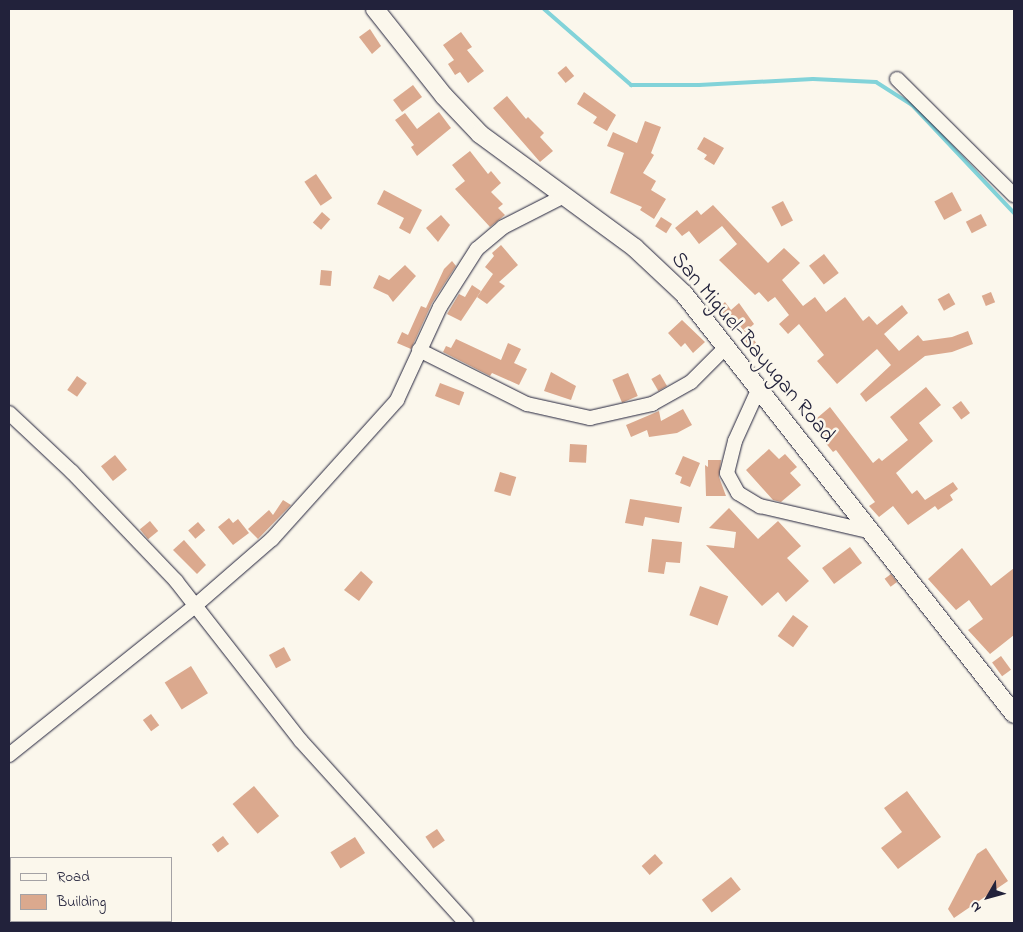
<!DOCTYPE html>
<style>
body{margin:0}
#map{position:relative;width:1023px;height:932px;overflow:hidden;background:#fbf7ec;font-family:"Indie Flower",sans-serif}
div>[style]{position:absolute}
.stream>*{height:4px;margin:-2px;padding:0 2px;transform-origin:2px;border-radius:2px;background:#82d3d9}
.building>*{inset:0;background:#dba98e;transform-origin:0 0}
.roads{filter:drop-shadow(0 0 1px #22223b) drop-shadow(0 0 1px #22223b)}
.minor>*{height:14px;margin:-7px;padding:0 7px;transform-origin:7px;border-radius:7px;background:#fbf7ec}
.major>*{height:18px;margin:-9px;padding:0 9px;transform-origin:9px;border-radius:9px;background:#fbf7ec}
span{translate:-50% -50%;white-space:nowrap;text-align:center;line-height:1.15;-webkit-text-stroke:5px #fbf7ec;paint-order:stroke}
.street-label{font-size:22px;color:#22223b}
.frame{position:absolute;inset:0;border:10px solid #22223b;pointer-events:none}
.legend{position:absolute;left:10px;top:857px;width:162px;height:65px;box-sizing:border-box;background:#fbf7ec;border:1px solid #a4a2a5;margin:0;padding:6px 9px;list-style:none;font-size:15px;color:#22223b}
.legend li{display:flex;align-items:center;gap:10px;height:25px}
.legend b{width:25px;border:1px solid #a4a2a5}
.north{position:absolute;left:963px;top:872px;width:50px;height:50px;-webkit-text-stroke:4px #fbf7ec;paint-order:stroke;rotate:232deg;font-size:14px;font-weight:700;line-height:20px;text-align:center;color:#22223b}
.north::after{content:'';display:block;margin:auto;width:18px;height:22px;background:#22223b;clip-path:polygon(50% 0,100% 100%,50% 72%,0 100%)}
</style>
<div id="map">
<div class="stream">
<i style="left:544px;top:9px;width:116px;rotate:41.1deg"></i>
<i style="left:631px;top:85px;width:68px"></i>
<i style="left:699px;top:85px;width:114px;rotate:-3deg"></i>
<i style="left:813px;top:79px;width:63px;rotate:2.7deg"></i>
<i style="left:876px;top:82px;width:43px;rotate:32.6deg"></i>
<i style="left:912px;top:105px;width:149px;rotate:46.6deg"></i>
</div>
<div class="building">
<i style="clip-path:polygon(370px 29px,381px 46px,372px 54px,359px 37px)"></i>
<i style="clip-path:polygon(461px 32px,472px 47px,467px 50px,484px 71px,468px 83px,460px 72px,455px 75px,448px 64px,454px 60px,443px 45px)"></i>
<i style="left:566px;top:66px;width:13px;height:11px;rotate:51deg"></i>
<i style="left:413px;top:85px;width:15px;height:25px;rotate:53deg"></i>
<i style="clip-path:polygon(584px 92px,616px 115px,607px 131px,593px 123px,597px 117px,577px 104px)"></i>
<i style="clip-path:polygon(507px 96px,526px 119px,528px 117px,544px 133px,540px 137px,553px 151px,540px 162px,493px 108px)"></i>
<i style="clip-path:polygon(439px 112px,451px 128px,417px 156px,411px 147px,414px 145px,395px 120px,405px 113px,417px 129px)"></i>
<i style="clip-path:polygon(645px 121px,661px 127px,651px 153px,654px 155px,643px 173px,656px 181px,651px 190px,666px 199px,654px 219px,640px 210px,642px 207px,610px 193px,624px 153px,607px 146px,613px 132px,637px 143px)"></i>
<i style="clip-path:polygon(704px 137px,724px 148px,714px 165px,704px 159px,707px 155px,697px 149px)"></i>
<i style="clip-path:polygon(470px 151px,488px 174px,491px 171px,501px 183px,491px 192px,503px 204px,498px 208px,505px 215px,490px 227px,455px 189px,465px 181px,452px 165px)"></i>
<i style="left:316px;top:174px;width:29px;height:14px;rotate:56deg"></i>
<i style="clip-path:polygon(384px 190px,422px 210px,410px 234px,399px 228px,404px 218px,377px 204px)"></i>
<i style="left:952px;top:192px;width:21px;height:20px;rotate:62deg"></i>
<i style="left:783px;top:201px;width:22px;height:13px;rotate:63deg"></i>
<i style="clip-path:polygon(713px 205px,768px 263px,784px 248px,800px 263px,782px 280px,803px 306px,815px 297px,826px 312px,845px 297px,863px 321px,869px 316px,877px 325px,902px 305px,908px 313px,884px 334px,899px 351px,918px 335px,923px 341px,952px 337px,968px 331px,973px 344px,952px 352px,925px 356px,866px 402px,860px 394px,891px 365px,877px 349px,837px 384px,817px 361px,824px 355px,799px 324px,788px 334px,779px 324px,789px 315px,775px 297px,768px 302px,759px 292px,755px 295px,719px 260px,737px 244px,722px 226px,699px 244px,689px 231px,682px 236px,675px 228px,697px 210px,701px 215px)"></i>
<i style="left:322px;top:212px;width:11px;height:14px;rotate:41deg"></i>
<i style="left:981px;top:214px;width:13px;height:17px;rotate:63deg"></i>
<i style="clip-path:polygon(441px 215px,450px 225px,438px 242px,426px 228px)"></i>
<i style="left:661px;top:217px;width:13px;height:11px;rotate:32deg"></i>
<i style="clip-path:polygon(501px 245px,518px 265px,499px 282px,505px 286px,487px 304px,477px 297px,493px 274px,485px 267px,494px 256px,492px 253px)"></i>
<i style="left:824px;top:254px;width:24px;height:19px;rotate:52deg"></i>
<i style="clip-path:polygon(452px 261px,456px 266px,432px 303px,411px 349px,397px 343px,402px 332px,408px 335px,421px 306px,426px 308px,444px 269px)"></i>
<i style="clip-path:polygon(405px 265px,416px 276px,393px 302px,388px 295px,373px 288px,379px 275px,389px 280px)"></i>
<i style="left:321px;top:270px;width:11px;height:15px;rotate:5deg"></i>
<i style="clip-path:polygon(472px 285px,481px 291px,461px 321px,447px 314px,459px 294px,465px 297px)"></i>
<i style="left:991px;top:292px;width:11px;height:10px;rotate:68deg"></i>
<i style="left:949px;top:293px;width:13px;height:13px;rotate:61deg"></i>
<i style="clip-path:polygon(725px 302px,731px 310px,739px 303px,754px 324px,745px 332px,734px 319px,729px 323px,717px 309px)"></i>
<i style="clip-path:polygon(682px 320px,705px 342px,693px 353px,685px 343px,681px 347px,668px 333px)"></i>
<i style="left:751px;top:336px;width:10px;height:11px;rotate:53deg"></i>
<i style="clip-path:polygon(456px 339px,501px 360px,508px 343px,521px 349px,514px 363px,527px 369px,519px 385px,492px 373px,490px 376px,443px 352px,446px 346px,451px 348px)"></i>
<i style="clip-path:polygon(551px 372px,576px 386px,571px 400px,544px 391px)"></i>
<i style="left:628px;top:373px;width:25px;height:17px;rotate:67deg"></i>
<i style="left:660px;top:374px;width:14px;height:10px;rotate:60deg"></i>
<i style="left:77px;top:376px;width:12px;height:17px;rotate:35deg"></i>
<i style="left:440px;top:383px;width:26px;height:14px;rotate:21deg"></i>
<i style="clip-path:polygon(926px 387px,941px 405px,919px 423px,933px 441px,896px 473px,912px 494px,917px 490px,925px 500px,953px 482px,958px 489px,950px 495px,953px 500px,938px 510px,935px 506px,908px 525px,893px 506px,879px 517px,869px 506px,875px 502px,836px 450px,833px 452px,810px 424px,830px 407px,873px 463px,879px 458px,882px 461px,908px 440px,890px 417px)"></i>
<i style="left:961px;top:401px;width:15px;height:11px;rotate:53deg"></i>
<i style="clip-path:polygon(683px 409px,692px 425px,677px 433px,649px 437px,647px 430px,631px 437px,626px 425px,659px 411px,661px 421px)"></i>
<i style="left:570px;top:444px;width:17px;height:18px;rotate:3deg"></i>
<i style="clip-path:polygon(769px 449px,779px 459px,785px 454px,797px 467px,790px 473px,801px 485px,781px 502px,773px 500px,746px 470px)"></i>
<i style="left:115px;top:455px;width:19px;height:18px;rotate:51deg"></i>
<i style="clip-path:polygon(683px 456px,700px 463px,690px 487px,680px 483px,682px 477px,675px 474px)"></i>
<i style="clip-path:polygon(708px 460px,721px 460px,719px 477px,726px 496px,706px 496px,705px 465px,708px 467px)"></i>
<i style="left:500px;top:472px;width:17px;height:20px;rotate:17deg"></i>
<i style="clip-path:polygon(630px 499px,682px 507px,679px 523px,645px 517px,643px 526px,625px 523px)"></i>
<i style="clip-path:polygon(283px 500px,291px 505px,258px 539px,248px 529px,269px 510px,273px 515px)"></i>
<i style="clip-path:polygon(729px 508px,758px 539px,778px 521px,801px 546px,787px 558px,809px 581px,786px 602px,778px 592px,762px 606px,706px 545px,734px 548px,736px 532px,709px 528px)"></i>
<i style="clip-path:polygon(229px 518px,233px 523px,238px 519px,249px 533px,233px 545px,218px 527px)"></i>
<i style="left:150px;top:521px;width:13px;height:13px;rotate:51deg"></i>
<i style="left:198px;top:522px;width:11px;height:13px;rotate:49deg"></i>
<i style="clip-path:polygon(652px 539px,682px 542px,680px 563px,666px 562px,664px 574px,648px 572px)"></i>
<i style="clip-path:polygon(184px 540px,206px 565px,197px 574px,173px 550px)"></i>
<i style="left:850px;top:547px;width:20px;height:35px;rotate:53deg"></i>
<i style="clip-path:polygon(962px 548px,991px 586px,1014px 568px,1014px 635px,990px 654px,968px 630px,983px 619px,969px 600px,956px 610px,928px 579px)"></i>
<i style="clip-path:polygon(361px 571px,373px 582px,359px 601px,344px 590px)"></i>
<i style="left:891px;top:574px;width:10px;height:8px;rotate:53deg"></i>
<i style="left:700px;top:586px;width:30px;height:31px;rotate:20deg"></i>
<i style="left:793px;top:615px;width:19px;height:26px;rotate:36deg"></i>
<i style="left:284px;top:647px;width:15px;height:17px;rotate:62deg"></i>
<i style="left:1001px;top:656px;width:17px;height:11px;rotate:54deg"></i>
<i style="left:191px;top:666px;width:32px;height:31px;rotate:58deg"></i>
<i style="left:151px;top:714px;width:14px;height:10px;rotate:54deg"></i>
<i style="left:254px;top:786px;width:39px;height:28px;rotate:50deg"></i>
<i style="clip-path:polygon(907px 791px,941px 837px,898px 869px,881px 848px,902px 832px,884px 808px)"></i>
<i style="left:437px;top:829px;width:14px;height:14px;rotate:56deg"></i>
<i style="left:223px;top:836px;width:10px;height:14px;rotate:53deg"></i>
<i style="left:355px;top:837px;width:19px;height:29px;rotate:58deg"></i>
<i style="clip-path:polygon(986px 848px,1008px 881px,954px 918px,948px 909px,977px 854px)"></i>
<i style="left:655px;top:854px;width:12px;height:18px;rotate:48deg"></i>
<i style="left:731px;top:877px;width:16px;height:37px;rotate:52deg"></i>
</div>
<div class="roads">
<div class="minor">
<i style="left:897px;top:79px;width:165px;rotate:44.8deg"></i>
<i style="left:419px;top:350px;width:121px;rotate:26.6deg"></i>
<i style="left:527px;top:404px;width:65px;rotate:12.5deg"></i>
<i style="left:590px;top:418px;width:64px;rotate:-12.7deg"></i>
<i style="left:652px;top:404px;width:45px;rotate:-29.4deg"></i>
<i style="left:691px;top:382px;width:49px;rotate:-45deg"></i>
<i style="left:759px;top:388px;width:58px;rotate:114.4deg"></i>
<i style="left:735px;top:441px;width:33px;rotate:104deg"></i>
<i style="left:727px;top:473px;width:23px;rotate:61deg"></i>
<i style="left:738px;top:493px;width:26px;rotate:31deg"></i>
<i style="left:760px;top:506px;width:116px;rotate:13deg"></i>
<i style="left:9px;top:413px;width:86px;rotate:43.1deg"></i>
<i style="left:72px;top:472px;width:151px;rotate:46.3deg"></i>
<i style="left:176px;top:581px;width:203px;rotate:52deg"></i>
<i style="left:301px;top:741px;width:246px;rotate:47.8deg"></i>
<i style="left:9px;top:755px;width:240px;rotate:-38.7deg"></i>
<i style="left:196px;top:605px;width:101px;rotate:-41deg"></i>
<i style="left:272px;top:539px;width:187px;rotate:-48deg"></i>
<i style="left:397px;top:400px;width:102px;rotate:-65.2deg"></i>
<i style="left:440px;top:307px;width:69px;rotate:-57.5deg"></i>
<i style="left:477px;top:249px;width:34px;rotate:-40deg"></i>
<i style="left:503px;top:227px;width:68px;rotate:-26.9deg"></i>
</div>
<div class="major">
<i style="left:375px;top:9px;width:111px;rotate:51.6deg"></i>
<i style="left:444px;top:96px;width:52px;rotate:46.5deg"></i>
<i style="left:480px;top:134px;width:192px;rotate:36.3deg"></i>
<i style="left:635px;top:248px;width:67px;rotate:43.2deg"></i>
<i style="left:684px;top:294px;width:534px;rotate:51.84deg"></i>
</div>
</div>
<div class="street-label">
<span style="left:752px;top:348px;rotate:50deg">San Miguel-Bayugan Road</span>
</div>
<div class="frame"></div>
<ul class="legend">
<li><b style="height:6px;background:#fbf7ec"></b>Road</li>
<li><b style="height:14px;background:#dba98e"></b>Building</li>
</ul>
<div class="north">N</div>
</div>
